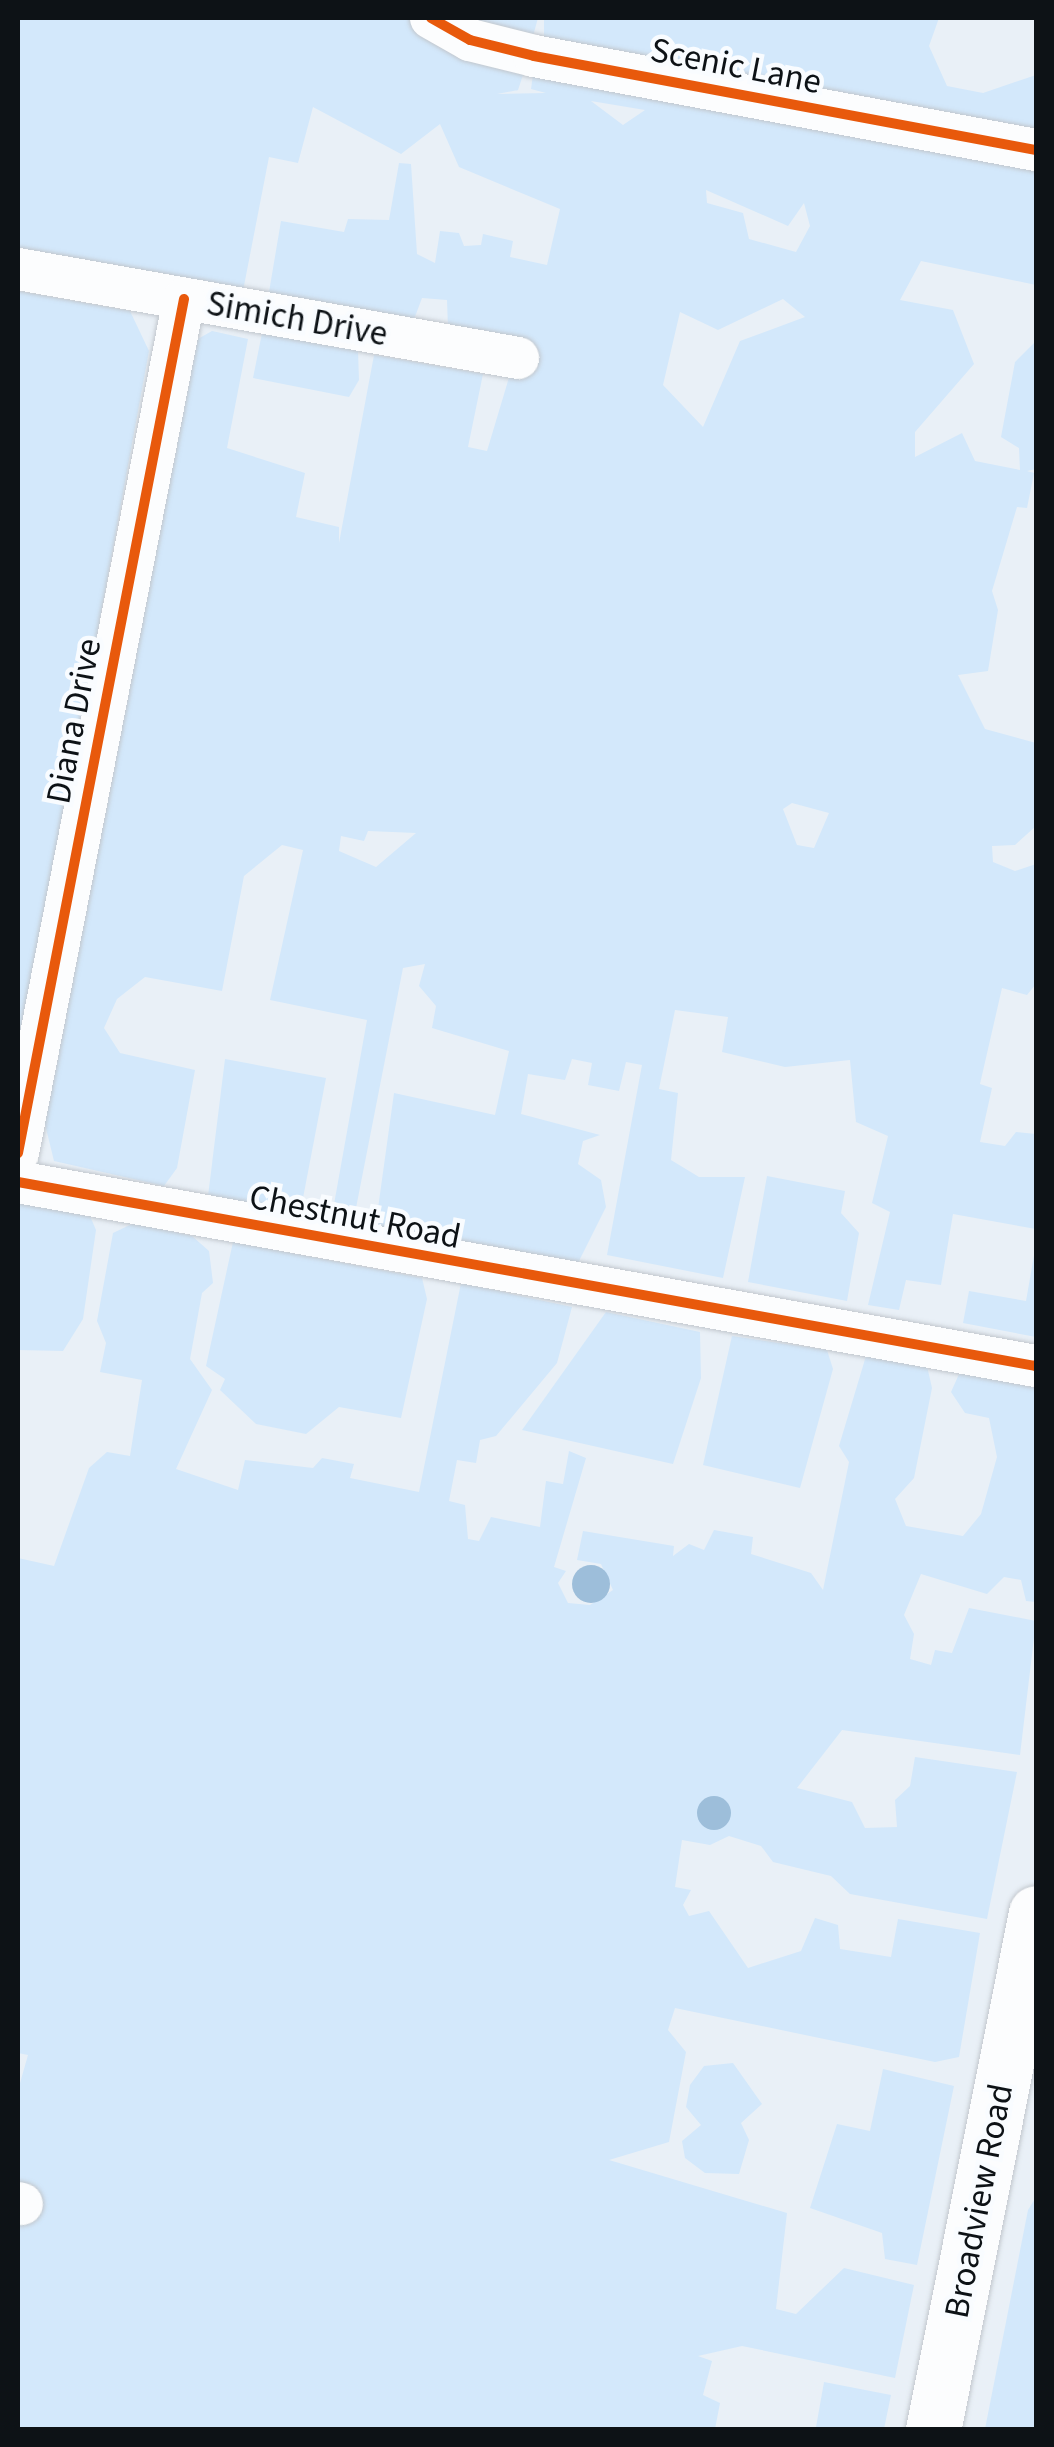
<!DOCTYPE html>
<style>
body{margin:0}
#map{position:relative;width:1054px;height:2447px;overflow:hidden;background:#e9f0f7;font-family:"Source Sans 3",sans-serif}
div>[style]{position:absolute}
.green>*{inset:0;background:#d3e8fb}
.water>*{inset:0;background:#9dbeda}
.round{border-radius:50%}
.roads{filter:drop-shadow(0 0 2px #c2c7cd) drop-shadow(0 0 2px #c2c7cd)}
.minor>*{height:42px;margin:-21px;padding:0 21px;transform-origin:21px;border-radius:21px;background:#fcfdfe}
.major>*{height:55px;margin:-27.5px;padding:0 27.5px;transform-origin:27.5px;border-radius:27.5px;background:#fcfdfe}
.cycleway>*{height:10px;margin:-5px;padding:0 5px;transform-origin:5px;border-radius:5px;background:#e8590c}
span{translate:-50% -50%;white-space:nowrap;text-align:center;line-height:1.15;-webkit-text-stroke:9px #f9fcff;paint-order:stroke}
.street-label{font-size:35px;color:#0d1216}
.frame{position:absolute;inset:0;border:20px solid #0d1216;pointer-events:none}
</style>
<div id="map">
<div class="green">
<i style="clip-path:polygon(evenodd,18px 18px,405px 18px,523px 75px,518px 90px,497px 94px,546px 93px,531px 89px,533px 74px,1036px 165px,1036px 285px,921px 261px,900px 300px,953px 310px,974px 364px,915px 432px,915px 457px,962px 433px,975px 461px,1020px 470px,1019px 448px,1001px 437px,1015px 362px,1036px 341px,1036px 469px,1027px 471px,1034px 473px,1027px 508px,1017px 507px,992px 591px,998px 610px,988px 671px,958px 675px,985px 729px,1036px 743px,1036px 826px,1015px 845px,992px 846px,993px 862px,1015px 871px,1036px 864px,1036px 984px,1027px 995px,1002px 988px,980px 1084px,992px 1088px,980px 1142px,1005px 1146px,1016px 1132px,1036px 1134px,1036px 1229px,953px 1214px,941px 1285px,906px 1280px,899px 1310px,868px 1305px,890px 1212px,872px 1203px,888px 1136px,856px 1122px,850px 1060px,785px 1067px,722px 1052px,728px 1017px,675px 1010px,659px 1089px,678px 1093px,671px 1160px,699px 1177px,745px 1177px,723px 1278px,607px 1255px,642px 1065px,626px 1062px,619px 1091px,588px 1085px,592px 1063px,572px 1059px,565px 1080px,528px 1074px,521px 1114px,600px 1135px,583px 1141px,578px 1164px,601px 1180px,606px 1207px,575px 1269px,375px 1230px,394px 1093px,495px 1115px,509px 1051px,432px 1028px,436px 1006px,419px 986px,425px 964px,403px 968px,356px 1208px,346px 1225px,331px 1221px,367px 1020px,270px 1000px,303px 850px,282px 845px,244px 876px,222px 991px,145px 977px,117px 999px,104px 1028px,120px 1053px,195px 1070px,177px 1168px,164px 1186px,54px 1161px,43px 1116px,196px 340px,212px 331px,248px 339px,227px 448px,305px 473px,296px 517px,339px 527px,339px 543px,374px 355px,483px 374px,468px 447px,487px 451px,511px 371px,448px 328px,447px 300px,422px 298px,413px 322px,268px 298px,281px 221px,344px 232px,348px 219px,389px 220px,399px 163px,411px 164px,417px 254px,435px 263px,440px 231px,459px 233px,464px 246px,481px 245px,483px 234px,513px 241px,510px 257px,547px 265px,560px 209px,459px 167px,440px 124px,401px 154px,313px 107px,298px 163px,269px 157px,243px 291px,18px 250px,18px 18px,591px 101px,645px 110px,623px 125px,591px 101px,18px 18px,706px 190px,788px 226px,804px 203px,810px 226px,796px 252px,749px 239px,743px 213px,707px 203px,706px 190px,18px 18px,783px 299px,805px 317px,740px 341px,703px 427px,663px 385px,680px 312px,718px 330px,783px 299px,18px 18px,792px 803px,829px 813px,814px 848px,797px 845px,783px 809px,792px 803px,18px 18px,368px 831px,416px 833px,376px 867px,339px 851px,341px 836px,364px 841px,368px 831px)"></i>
<i style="clip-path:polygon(469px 18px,538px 18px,533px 36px)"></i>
<i style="clip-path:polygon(544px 18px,939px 18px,929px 46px,947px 86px,983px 93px,1036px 75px,1036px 130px,544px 41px)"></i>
<i style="clip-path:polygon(18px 291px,130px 311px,149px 351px,18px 1066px)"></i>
<i style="clip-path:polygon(262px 333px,358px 351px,359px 380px,349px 397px,253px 378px)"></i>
<i style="clip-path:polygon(225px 1059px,326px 1078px,303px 1198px,291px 1214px,208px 1196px)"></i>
<i style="clip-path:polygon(767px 1176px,845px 1191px,841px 1213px,859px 1233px,847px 1301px,748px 1282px)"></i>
<i style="clip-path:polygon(18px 1201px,90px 1216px,96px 1230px,83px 1319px,63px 1351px,18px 1350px)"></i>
<i style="clip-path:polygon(134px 1223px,192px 1236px,209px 1251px,213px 1283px,202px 1293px,190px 1359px,212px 1390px,176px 1469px,238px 1490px,245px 1460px,313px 1468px,322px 1458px,354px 1464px,350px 1478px,419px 1492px,461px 1283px,572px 1307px,557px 1363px,496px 1436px,480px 1440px,476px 1463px,457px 1460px,449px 1501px,465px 1505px,468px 1539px,479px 1541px,491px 1517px,540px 1527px,546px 1481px,563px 1484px,569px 1451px,586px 1458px,554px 1567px,566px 1571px,558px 1583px,568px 1603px,590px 1605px,613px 1590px,601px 1564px,577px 1560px,583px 1531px,674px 1546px,673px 1556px,689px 1544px,704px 1550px,714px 1530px,753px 1537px,751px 1554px,811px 1573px,823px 1590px,849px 1462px,839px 1446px,866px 1356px,927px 1366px,932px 1388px,914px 1478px,895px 1499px,906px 1526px,963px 1536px,981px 1514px,997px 1457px,989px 1418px,965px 1413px,951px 1392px,960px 1372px,1036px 1388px,1036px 1602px,1026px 1601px,1021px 1580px,1004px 1577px,987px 1594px,921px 1574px,904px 1615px,914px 1634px,910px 1659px,931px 1665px,935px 1650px,952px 1653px,969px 1608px,1036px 1621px,1020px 1755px,842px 1730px,797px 1788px,852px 1802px,865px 1828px,897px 1827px,895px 1800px,910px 1786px,915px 1757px,1017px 1772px,987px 1919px,850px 1894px,831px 1876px,773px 1862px,761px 1846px,729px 1836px,710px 1845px,682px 1840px,675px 1887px,691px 1890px,683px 1905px,689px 1916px,709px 1911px,748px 1968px,801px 1951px,815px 1918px,838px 1925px,840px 1949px,891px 1957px,898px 1919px,980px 1933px,959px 2057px,935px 2062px,675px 2008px,668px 2030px,686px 2052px,669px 2142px,609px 2160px,787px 2213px,776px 2309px,796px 2314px,844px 2268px,914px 2285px,895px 2378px,742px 2346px,698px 2356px,712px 2361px,703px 2395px,720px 2403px,715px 2429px,18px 2429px,18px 2090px,28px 2055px,18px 2053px,18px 1558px,54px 1566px,89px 1468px,107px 1452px,130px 1456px,142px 1380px,100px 1372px,106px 1343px,97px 1321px,113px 1233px)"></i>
<i style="clip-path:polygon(233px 1242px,422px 1278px,427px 1299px,401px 1418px,339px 1407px,306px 1434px,256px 1424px,220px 1390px,225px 1379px,206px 1366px)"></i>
<i style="clip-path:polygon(1036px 1244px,1036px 1337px,963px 1323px,969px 1291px,1026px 1301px)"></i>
<i style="clip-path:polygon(606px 1312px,700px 1332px,701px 1378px,673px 1464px,522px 1430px)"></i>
<i style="clip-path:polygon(732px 1336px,827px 1350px,833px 1369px,800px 1488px,703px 1465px)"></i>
<i style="clip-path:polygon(733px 2063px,762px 2104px,741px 2123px,749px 2140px,739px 2174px,705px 2173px,685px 2158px,682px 2141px,701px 2125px,686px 2107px,690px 2085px,704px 2066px)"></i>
<i style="clip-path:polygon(883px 2069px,954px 2086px,917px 2265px,885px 2259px,882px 2233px,810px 2208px,837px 2124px,870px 2131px)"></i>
<i style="clip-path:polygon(1036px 2197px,1036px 2429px,985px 2429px,1028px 2210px)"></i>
<i style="clip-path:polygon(824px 2382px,891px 2395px,884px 2429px,793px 2429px,816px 2427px)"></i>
</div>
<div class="water">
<i class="round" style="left:572px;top:1565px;width:38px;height:38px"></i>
<i class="round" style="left:697px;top:1796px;width:34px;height:34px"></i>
</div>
<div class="roads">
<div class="minor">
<i style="left:431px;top:18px;width:45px;rotate:29.4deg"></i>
<i style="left:470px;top:40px;width:66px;rotate:14deg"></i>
<i style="left:534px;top:56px;width:511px;rotate:10.61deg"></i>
<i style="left:18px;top:269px;width:508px;rotate:10.09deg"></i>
<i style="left:18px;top:1153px;width:870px;rotate:-79deg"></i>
<i style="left:18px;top:1182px;width:1034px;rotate:10.25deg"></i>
<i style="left:18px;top:2203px;width:4px;rotate:14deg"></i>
</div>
<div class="major">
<i style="left:933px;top:2430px;width:527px;rotate:-78.73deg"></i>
</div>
</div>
<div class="cycleway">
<i style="left:431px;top:18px;width:45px;rotate:29.4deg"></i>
<i style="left:470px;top:40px;width:66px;rotate:14deg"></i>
<i style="left:534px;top:56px;width:511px;rotate:10.61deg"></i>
<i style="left:18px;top:1153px;width:870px;rotate:-79deg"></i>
<i style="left:18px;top:1182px;width:1034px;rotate:10.25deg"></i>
</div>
<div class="street-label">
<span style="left:736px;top:66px;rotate:11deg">Scenic Lane</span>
<span style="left:297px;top:319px;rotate:10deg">Simich Drive</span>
<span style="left:74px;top:721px;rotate:-79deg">Diana Drive</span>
<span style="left:355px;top:1217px;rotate:11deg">Chestnut Road</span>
<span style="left:979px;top:2201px;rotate:-79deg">Broadview Road</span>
</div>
<div class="frame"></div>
</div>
